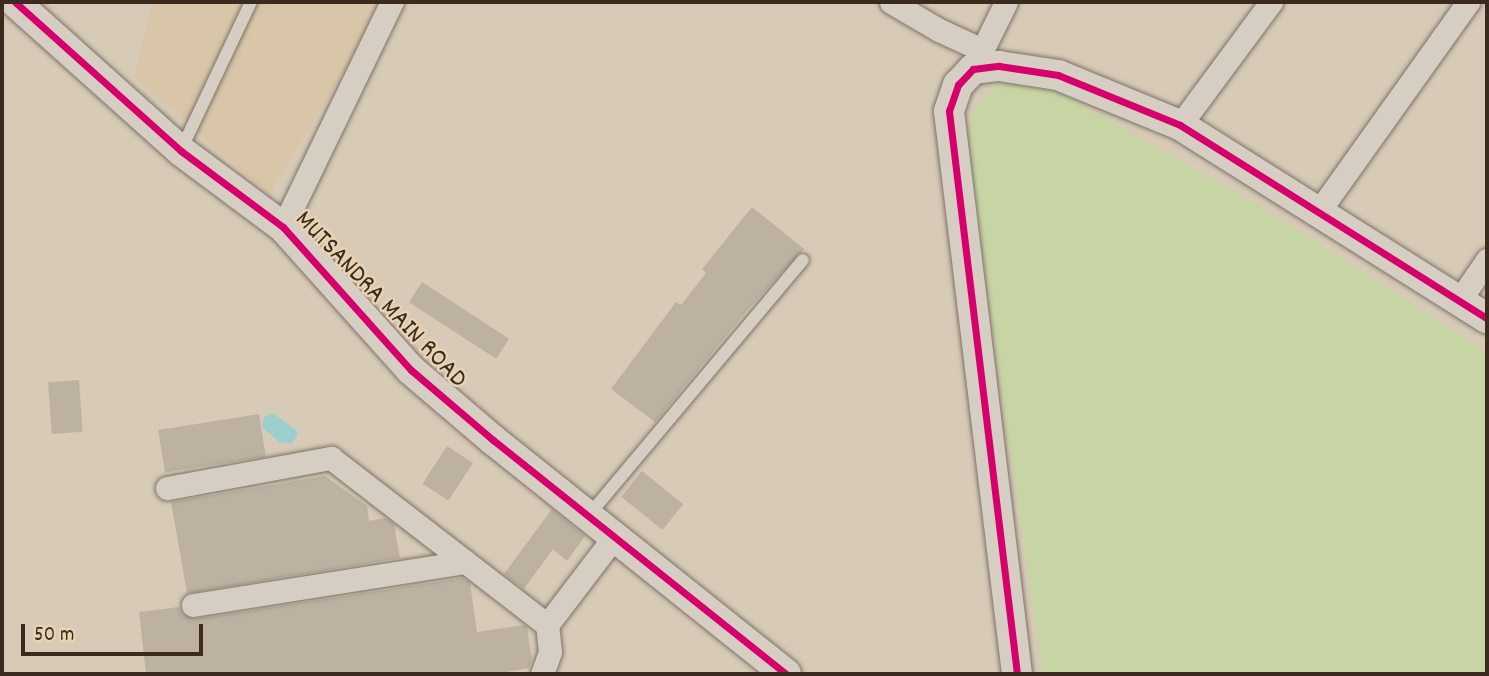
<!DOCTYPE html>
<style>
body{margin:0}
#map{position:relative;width:1489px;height:676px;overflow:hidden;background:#d7cab7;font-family:Dekko,sans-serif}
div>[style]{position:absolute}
.built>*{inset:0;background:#d9c6a8}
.green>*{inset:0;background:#c7d4a4}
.water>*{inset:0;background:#9acfce}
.building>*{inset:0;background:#bdb2a1;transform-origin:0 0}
.roads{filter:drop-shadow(0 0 2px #7c7368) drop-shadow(0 0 2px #7c7368)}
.service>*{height:12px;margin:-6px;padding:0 6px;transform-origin:6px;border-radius:6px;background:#d6cec2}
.minor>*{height:23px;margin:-11.5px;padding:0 11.5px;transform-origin:11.5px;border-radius:11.5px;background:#d6cec2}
.tertiary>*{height:30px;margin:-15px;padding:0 15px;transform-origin:15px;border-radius:15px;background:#d6cec2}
.cycleway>*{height:7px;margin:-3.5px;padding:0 3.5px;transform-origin:3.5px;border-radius:3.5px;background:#d6006c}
span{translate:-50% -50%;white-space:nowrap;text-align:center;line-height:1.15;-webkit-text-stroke:5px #e8d3b2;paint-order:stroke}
.street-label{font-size:26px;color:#3b2a1e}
.frame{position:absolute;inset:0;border:4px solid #3b2a1e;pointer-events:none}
.scale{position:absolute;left:21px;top:624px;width:182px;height:32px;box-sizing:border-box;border:4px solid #3b2a1e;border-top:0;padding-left:9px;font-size:21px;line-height:24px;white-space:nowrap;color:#3b2a1e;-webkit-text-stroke:5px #e8d3b2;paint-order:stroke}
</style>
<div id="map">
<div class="built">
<i style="clip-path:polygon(153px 2px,386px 2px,269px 195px,134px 76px)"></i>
</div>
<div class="green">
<i style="clip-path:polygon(1010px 80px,1046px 84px,1260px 206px,1487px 352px,1487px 674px,1043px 674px,966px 147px,970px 120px,976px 107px,998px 84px)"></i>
</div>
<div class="water">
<i style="clip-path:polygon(273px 413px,297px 431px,297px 436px,291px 444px,279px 442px,262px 427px,264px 417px)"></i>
</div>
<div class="building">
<i style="clip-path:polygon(752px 207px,804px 249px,749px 308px,655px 422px,611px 389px,676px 302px,681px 305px,706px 273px,702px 269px)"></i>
<i style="left:422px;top:282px;width:104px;height:24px;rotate:33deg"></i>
<i style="left:79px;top:380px;width:52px;height:31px;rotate:86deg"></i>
<i style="left:259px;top:414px;width:43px;height:102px;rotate:81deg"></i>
<i style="left:447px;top:446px;width:31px;height:45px;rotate:33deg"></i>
<i style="left:642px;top:471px;width:53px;height:33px;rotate:39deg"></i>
<i style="clip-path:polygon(325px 476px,367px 506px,369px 521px,385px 518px,394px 524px,400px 558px,187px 593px,171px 502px)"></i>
<i style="clip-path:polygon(552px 509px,585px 536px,567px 561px,553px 549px,524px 589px,504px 574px)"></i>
<i style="clip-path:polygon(463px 578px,470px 583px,477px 632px,524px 625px,527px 627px,532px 660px,529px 668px,495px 674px,146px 674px,139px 612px,179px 607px,183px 614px,195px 619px)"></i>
</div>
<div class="roads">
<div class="service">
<i style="left:181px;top:150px;width:164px;rotate:-64.7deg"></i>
<i style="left:588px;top:516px;width:334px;rotate:-50deg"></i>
</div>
<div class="minor">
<i style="left:891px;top:2px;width:56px;rotate:30.3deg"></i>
<i style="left:939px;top:30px;width:47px;rotate:24.9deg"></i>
<i style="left:976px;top:63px;width:68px;rotate:-63.8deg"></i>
<i style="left:1180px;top:125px;width:153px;rotate:-53.5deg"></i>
<i style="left:1319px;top:211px;width:257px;rotate:-54.5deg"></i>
<i style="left:283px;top:227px;width:250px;rotate:-64.2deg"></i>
<i style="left:1459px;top:301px;width:50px;rotate:-55.7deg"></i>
<i style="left:167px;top:488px;width:167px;rotate:-10.4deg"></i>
<i style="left:331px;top:458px;width:273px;rotate:37.7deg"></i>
<i style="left:193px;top:605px;width:276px;rotate:-9deg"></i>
<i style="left:542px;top:674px;width:23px;rotate:-70deg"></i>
<i style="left:550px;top:652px;width:27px;rotate:-96deg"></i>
<i style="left:547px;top:625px;width:111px;rotate:-52.7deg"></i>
</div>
<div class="tertiary">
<i style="left:15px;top:2px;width:223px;rotate:41.9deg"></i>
<i style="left:181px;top:151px;width:127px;rotate:36.7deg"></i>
<i style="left:283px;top:227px;width:192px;rotate:48.2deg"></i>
<i style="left:411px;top:370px;width:108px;rotate:40.5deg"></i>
<i style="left:493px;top:440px;width:375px;rotate:38.6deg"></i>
<i style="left:1017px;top:674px;width:567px;rotate:-96.89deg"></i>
<i style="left:949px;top:111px;width:28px;rotate:-71deg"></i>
<i style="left:958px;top:85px;width:22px;rotate:-47deg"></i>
<i style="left:973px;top:69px;width:26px;rotate:-7deg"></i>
<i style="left:999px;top:66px;width:60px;rotate:8.7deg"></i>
<i style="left:1058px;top:75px;width:132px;rotate:22.3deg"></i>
<i style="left:1180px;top:125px;width:363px;rotate:32.2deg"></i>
</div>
</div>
<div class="cycleway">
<i style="left:15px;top:2px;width:223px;rotate:41.9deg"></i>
<i style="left:181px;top:151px;width:127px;rotate:36.7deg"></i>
<i style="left:283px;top:227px;width:192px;rotate:48.2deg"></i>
<i style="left:411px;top:370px;width:108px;rotate:40.5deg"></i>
<i style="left:493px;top:440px;width:375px;rotate:38.6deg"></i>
<i style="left:1017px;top:674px;width:567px;rotate:-96.89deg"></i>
<i style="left:949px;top:111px;width:28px;rotate:-71deg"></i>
<i style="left:958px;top:85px;width:22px;rotate:-47deg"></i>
<i style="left:973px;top:69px;width:26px;rotate:-7deg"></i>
<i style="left:999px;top:66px;width:60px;rotate:8.7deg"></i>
<i style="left:1058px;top:75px;width:132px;rotate:22.3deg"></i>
<i style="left:1180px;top:125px;width:363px;rotate:32.2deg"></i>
</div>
<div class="street-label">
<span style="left:380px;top:300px;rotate:46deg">MUTSANDRA MAIN ROAD</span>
</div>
<div class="frame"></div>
<div class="scale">50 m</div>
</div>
